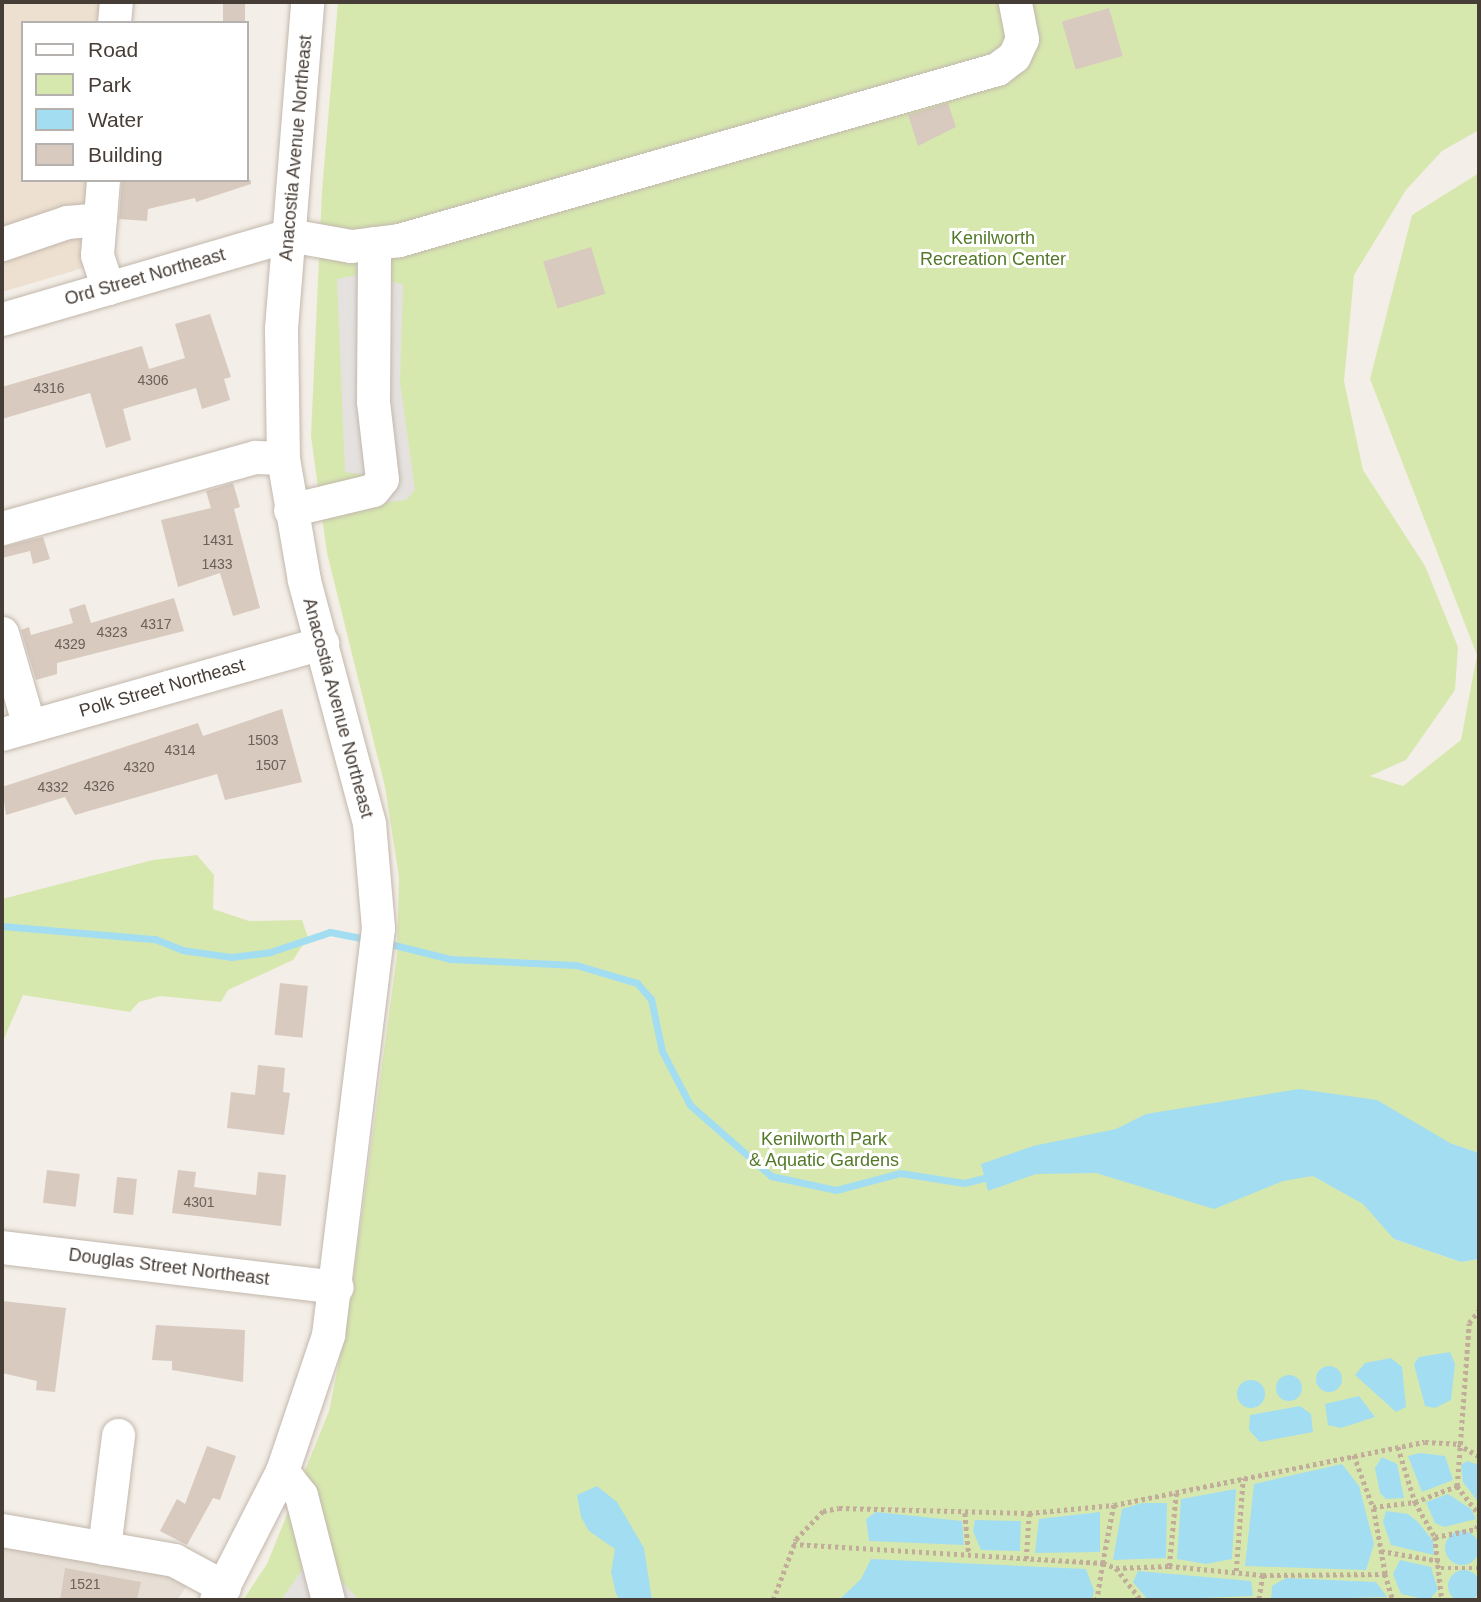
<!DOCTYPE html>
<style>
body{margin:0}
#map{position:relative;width:1481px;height:1602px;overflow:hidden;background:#f3eee7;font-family:Helvetica,sans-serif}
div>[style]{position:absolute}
.residential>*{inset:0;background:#e7dfd5}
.education>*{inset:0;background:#ede0d0}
.green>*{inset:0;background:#d7e8af}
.parking>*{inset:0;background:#e4e1df}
.water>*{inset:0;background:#a3ddf1}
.round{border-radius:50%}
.stream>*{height:7px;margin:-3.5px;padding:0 3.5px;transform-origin:3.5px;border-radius:3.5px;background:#a3ddf1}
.building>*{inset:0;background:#d8cabf;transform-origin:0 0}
.path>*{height:4.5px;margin-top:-2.25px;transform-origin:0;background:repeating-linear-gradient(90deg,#c1ad9a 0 3.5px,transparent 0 7px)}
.roads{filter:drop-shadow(0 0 2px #c2b7ac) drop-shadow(0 0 2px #c2b7ac)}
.minor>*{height:33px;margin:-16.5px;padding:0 16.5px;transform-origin:16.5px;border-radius:16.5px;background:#fff}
span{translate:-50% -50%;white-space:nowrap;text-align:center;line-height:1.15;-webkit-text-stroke:6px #fff;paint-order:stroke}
.number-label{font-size:14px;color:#6a6058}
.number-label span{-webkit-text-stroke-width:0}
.street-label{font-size:18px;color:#463d36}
.park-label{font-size:18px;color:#537928}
.frame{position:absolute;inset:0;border:4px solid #463d36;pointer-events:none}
.legend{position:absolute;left:21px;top:21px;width:228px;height:161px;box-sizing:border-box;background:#fff;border:2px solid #b5b1af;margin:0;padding:9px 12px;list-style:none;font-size:21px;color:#463d36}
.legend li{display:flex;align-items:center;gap:14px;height:35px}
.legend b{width:35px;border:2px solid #b5b1af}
</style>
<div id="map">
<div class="residential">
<i style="clip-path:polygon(2px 1541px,192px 1579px,177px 1600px,2px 1600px)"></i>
</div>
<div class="education">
<i style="clip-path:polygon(2px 2px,107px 2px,106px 23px,23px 23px,23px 180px,92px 180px,90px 266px,2px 292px)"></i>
</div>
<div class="green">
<i style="clip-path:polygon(338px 2px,1479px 2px,1479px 130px,1442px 151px,1406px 190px,1354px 275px,1344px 381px,1363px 470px,1425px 566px,1458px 647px,1455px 690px,1406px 760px,1370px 776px,1403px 786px,1461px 740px,1477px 655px,1370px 379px,1412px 215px,1479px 173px,1479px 1153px,1450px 1143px,1394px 1239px,1461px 1262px,1479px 1259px,1479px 1600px,243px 1600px,267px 1564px,329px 1411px,348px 1317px,397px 955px,399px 877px,385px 787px,327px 553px,311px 436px,322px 191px)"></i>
<i style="clip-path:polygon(197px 855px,214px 875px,213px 909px,249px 921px,302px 920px,308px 937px,293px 960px,228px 990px,221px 1002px,160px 996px,139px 1002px,130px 1012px,23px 995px,2px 1043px,2px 899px,153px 860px)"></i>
</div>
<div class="parking">
<i style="clip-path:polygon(383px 254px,389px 280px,403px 285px,400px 382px,415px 490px,406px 500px,358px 506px,364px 475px,345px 472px,337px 279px,357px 275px,355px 258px)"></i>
<i style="clip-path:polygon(318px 1547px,335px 1574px,359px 1600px,281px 1600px)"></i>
</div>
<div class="water">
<i style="clip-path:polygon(1299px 1089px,1377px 1100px,1450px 1143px,1479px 1153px,1479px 1259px,1461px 1262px,1394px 1239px,1363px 1204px,1313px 1176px,1283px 1181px,1214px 1209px,1096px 1173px,1036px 1174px,988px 1191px,981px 1164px,1033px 1146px,1116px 1129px,1146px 1114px)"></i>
<i style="clip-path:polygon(1450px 1352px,1455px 1364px,1451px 1400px,1435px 1408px,1425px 1406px,1414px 1364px,1419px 1357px)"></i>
<i style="clip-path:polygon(1391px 1358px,1402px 1367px,1406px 1407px,1396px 1412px,1355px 1375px,1365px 1363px)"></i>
<i class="round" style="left:1316px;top:1366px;width:26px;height:26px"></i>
<i class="round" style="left:1276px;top:1375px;width:26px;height:26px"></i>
<i class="round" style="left:1237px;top:1380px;width:28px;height:28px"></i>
<i style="clip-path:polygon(1359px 1396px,1375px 1417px,1341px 1428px,1328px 1425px,1325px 1404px)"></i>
<i style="clip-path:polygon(1300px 1406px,1311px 1414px,1313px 1432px,1260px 1442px,1249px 1430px,1250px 1415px)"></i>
<i style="clip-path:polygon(1420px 1453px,1445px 1456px,1453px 1480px,1422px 1492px,1408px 1456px)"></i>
<i style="clip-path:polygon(1382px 1457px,1397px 1464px,1404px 1498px,1386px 1499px,1380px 1493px,1375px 1468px)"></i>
<i style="clip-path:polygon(1467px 1461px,1479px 1465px,1479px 1503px,1463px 1482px,1461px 1465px)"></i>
<i style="clip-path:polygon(1342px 1464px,1359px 1486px,1374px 1544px,1366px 1570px,1245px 1566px,1254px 1484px)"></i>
<i style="clip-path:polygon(597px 1486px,617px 1502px,644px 1548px,652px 1600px,620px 1600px,616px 1594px,611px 1572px,615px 1549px,589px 1531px,581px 1517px,577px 1495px)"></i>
<i style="clip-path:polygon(1236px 1489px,1232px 1559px,1206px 1564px,1177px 1559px,1181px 1499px)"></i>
<i style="clip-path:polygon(1448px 1494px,1471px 1509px,1476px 1519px,1444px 1527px,1435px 1523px,1426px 1502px)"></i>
<i style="clip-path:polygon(1142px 1503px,1167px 1503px,1166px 1558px,1113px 1560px,1122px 1509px)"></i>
<i style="clip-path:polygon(1386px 1511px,1408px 1514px,1418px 1522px,1433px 1541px,1434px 1555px,1391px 1545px,1383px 1522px)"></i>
<i style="clip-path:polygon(876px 1512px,962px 1521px,964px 1545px,869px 1541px,866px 1519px)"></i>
<i style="clip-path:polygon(1100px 1512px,1100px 1552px,1035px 1553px,1039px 1519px)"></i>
<i style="clip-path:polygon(975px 1520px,1021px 1521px,1020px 1551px,981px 1550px,973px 1531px)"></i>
<i class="round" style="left:1445px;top:1531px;width:34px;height:34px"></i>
<i style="clip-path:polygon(871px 1559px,1086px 1569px,1094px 1591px,1092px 1600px,839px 1600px,861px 1579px)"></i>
<i style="clip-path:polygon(1400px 1560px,1431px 1567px,1438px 1590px,1429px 1600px,1401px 1594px,1393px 1574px)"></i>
<i class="round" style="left:1448px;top:1570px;width:32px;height:32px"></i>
<i style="clip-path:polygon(1138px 1571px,1251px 1581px,1253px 1596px,1148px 1600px,1133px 1582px)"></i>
<i style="clip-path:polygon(1286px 1578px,1376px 1582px,1387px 1597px,1271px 1600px,1272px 1586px)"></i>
</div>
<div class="stream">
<i style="left:2px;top:926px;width:154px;rotate:4.9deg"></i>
<i style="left:155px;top:939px;width:29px;rotate:22deg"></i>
<i style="left:182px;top:950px;width:49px;rotate:8.1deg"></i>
<i style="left:231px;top:957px;width:39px;rotate:-7deg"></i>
<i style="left:270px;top:952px;width:63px;rotate:-18.4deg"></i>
<i style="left:330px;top:932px;width:38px;rotate:11deg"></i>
<i style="left:386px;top:943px;width:66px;rotate:14deg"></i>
<i style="left:450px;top:959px;width:126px;rotate:2.7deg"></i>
<i style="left:576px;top:965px;width:64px;rotate:16.4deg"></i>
<i style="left:637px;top:983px;width:21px;rotate:49deg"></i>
<i style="left:651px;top:999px;width:53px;rotate:78.1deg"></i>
<i style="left:662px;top:1051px;width:61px;rotate:62.6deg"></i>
<i style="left:690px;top:1105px;width:108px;rotate:41.2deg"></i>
<i style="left:771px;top:1176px;width:66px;rotate:12.2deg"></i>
<i style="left:836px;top:1190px;width:66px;rotate:-14.9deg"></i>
<i style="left:900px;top:1173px;width:65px;rotate:8.9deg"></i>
<i style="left:964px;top:1183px;width:29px;rotate:-14deg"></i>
</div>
<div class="building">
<i style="left:223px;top:2px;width:22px;height:20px"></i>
<i style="left:1109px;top:8px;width:50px;height:49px;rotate:74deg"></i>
<i style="clip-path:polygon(948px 103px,956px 127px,918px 146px,908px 115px)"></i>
<i style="clip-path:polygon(122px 180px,251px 180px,251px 184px,196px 202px,195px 198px,148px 209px,147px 221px,119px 219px)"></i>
<i style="left:591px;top:247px;width:49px;height:50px;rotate:73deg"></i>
<i style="clip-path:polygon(210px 314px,231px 377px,224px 379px,230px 400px,202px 409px,196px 388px,123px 409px,131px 440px,106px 448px,90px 393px,2px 419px,2px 387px,142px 346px,149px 369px,185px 358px,175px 324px)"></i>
<i style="clip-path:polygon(233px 483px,240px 507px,234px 509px,260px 608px,233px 616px,220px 573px,178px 587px,161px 520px,211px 508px,206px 491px)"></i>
<i style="clip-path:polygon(43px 537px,50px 559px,33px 564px,30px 551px,2px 558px,2px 547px)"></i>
<i style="clip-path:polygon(174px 598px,184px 631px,57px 663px,57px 674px,36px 680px,21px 630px,29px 627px,31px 635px,73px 623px,69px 609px,85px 604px,91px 623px)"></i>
<i style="clip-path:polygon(282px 709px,302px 782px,225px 800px,217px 774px,75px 815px,65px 797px,6px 815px,2px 787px,198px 723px,203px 736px)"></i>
<i style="left:280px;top:983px;width:28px;height:52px;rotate:6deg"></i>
<i style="clip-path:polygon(258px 1065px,285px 1068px,283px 1092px,290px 1093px,284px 1135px,227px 1128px,231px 1092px,255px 1095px)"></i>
<i style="left:47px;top:1170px;width:33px;height:33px;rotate:7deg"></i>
<i style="clip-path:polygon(178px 1170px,196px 1172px,194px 1187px,256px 1195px,258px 1172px,286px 1175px,281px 1226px,172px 1213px)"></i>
<i style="left:117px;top:1177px;width:20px;height:36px;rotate:6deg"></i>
<i style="clip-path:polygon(2px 1301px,66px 1308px,55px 1392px,36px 1390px,37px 1381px,2px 1373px)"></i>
<i style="clip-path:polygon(156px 1325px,245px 1330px,243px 1382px,172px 1370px,172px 1361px,152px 1360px)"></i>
<i style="clip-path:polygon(207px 1446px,236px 1456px,220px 1500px,213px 1498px,187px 1545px,160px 1531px,177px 1499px,185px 1504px)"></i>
<i style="clip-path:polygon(65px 1568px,141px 1582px,137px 1600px,60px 1600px)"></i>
</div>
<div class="path">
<i style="left:1398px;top:1447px;width:58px;rotate:72.8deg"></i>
<i style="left:1415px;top:1502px;width:40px;rotate:60.3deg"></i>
<i style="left:1435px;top:1537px;width:42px;rotate:-11deg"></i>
<i style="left:1476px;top:1529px;width:9px;rotate:-69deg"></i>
<i style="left:1354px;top:1455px;width:55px;rotate:69.9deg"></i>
<i style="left:1457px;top:1486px;width:163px;rotate:-85.8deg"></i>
<i style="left:1469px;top:1323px;width:16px;rotate:-52deg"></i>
<i style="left:1114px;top:1505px;width:59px;rotate:100.7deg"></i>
<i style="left:1103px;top:1563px;width:14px;rotate:21deg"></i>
<i style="left:1116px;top:1568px;width:41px;rotate:52deg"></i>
<i style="left:965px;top:1513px;width:42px;rotate:84.6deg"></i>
<i style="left:1435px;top:1537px;width:63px;rotate:83.7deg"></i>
<i style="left:793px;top:1544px;width:311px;rotate:3.5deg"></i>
<i style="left:1103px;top:1563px;width:37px;rotate:99deg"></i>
<i style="left:1381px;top:1551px;width:60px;rotate:9.6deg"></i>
<i style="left:1026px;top:1559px;width:46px;rotate:-86.3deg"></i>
<i style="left:1169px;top:1566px;width:73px;rotate:-84.5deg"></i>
<i style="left:1116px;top:1568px;width:53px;rotate:-2.2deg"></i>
<i style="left:1169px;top:1566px;width:94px;rotate:5.5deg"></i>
<i style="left:1263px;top:1575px;width:25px;rotate:99deg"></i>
<i style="left:1441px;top:1568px;width:38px"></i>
<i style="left:1236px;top:1571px;width:93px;rotate:-85.7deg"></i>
<i style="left:1385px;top:1574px;width:27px;rotate:73deg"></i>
<i style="left:1263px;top:1575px;width:122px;rotate:-0.5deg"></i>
<i style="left:1385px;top:1574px;width:68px;rotate:-100.2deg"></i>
<i style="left:1373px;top:1507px;width:42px;rotate:-6.8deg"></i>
<i style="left:1415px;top:1502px;width:45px;rotate:-20.9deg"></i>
<i style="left:1457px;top:1486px;width:36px;rotate:52deg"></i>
<i style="left:773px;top:1600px;width:65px;rotate:-69.3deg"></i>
<i style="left:796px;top:1539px;width:39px;rotate:-46deg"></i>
<i style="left:823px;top:1511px;width:16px;rotate:-11deg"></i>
<i style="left:839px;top:1508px;width:190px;rotate:1.5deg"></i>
<i style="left:1029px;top:1513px;width:85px;rotate:-5.4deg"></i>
<i style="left:1114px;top:1505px;width:317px;rotate:-11.5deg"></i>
<i style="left:1425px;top:1442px;width:33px;rotate:3deg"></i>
<i style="left:1458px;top:1444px;width:24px;rotate:30deg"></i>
</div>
<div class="roads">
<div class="minor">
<i style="left:114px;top:23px;width:21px;rotate:-85deg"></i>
<i style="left:103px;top:180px;width:75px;rotate:94.6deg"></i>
<i style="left:97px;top:255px;width:35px;rotate:72deg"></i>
<i style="left:2px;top:244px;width:69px;rotate:-18.7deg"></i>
<i style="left:67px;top:222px;width:33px;rotate:-5deg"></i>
<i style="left:2px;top:319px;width:299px;rotate:-16.3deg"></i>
<i style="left:289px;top:235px;width:63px;rotate:10.1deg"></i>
<i style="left:351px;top:246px;width:48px;rotate:-7.1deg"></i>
<i style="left:399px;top:240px;width:622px;rotate:-15.96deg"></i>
<i style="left:997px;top:69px;width:21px;rotate:-37deg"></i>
<i style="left:1014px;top:56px;width:19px;rotate:-65deg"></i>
<i style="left:1022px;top:39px;width:38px;rotate:-101deg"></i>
<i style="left:290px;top:510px;width:85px;rotate:-13.5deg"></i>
<i style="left:373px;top:490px;width:14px;rotate:-51deg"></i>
<i style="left:382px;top:479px;width:79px;rotate:-96.6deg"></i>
<i style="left:373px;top:401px;width:158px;rotate:-89.6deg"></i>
<i style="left:2px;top:528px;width:263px;rotate:-15.7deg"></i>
<i style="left:255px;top:457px;width:28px;rotate:2deg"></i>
<i style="left:2px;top:633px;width:97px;rotate:73.8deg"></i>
<i style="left:2px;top:734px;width:333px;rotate:-15.9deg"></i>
<i style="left:2px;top:1247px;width:337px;rotate:6.8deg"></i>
<i style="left:282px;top:1471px;width:31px;rotate:52deg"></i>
<i style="left:301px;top:1495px;width:108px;rotate:75.6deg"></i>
<i style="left:2px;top:1530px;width:175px;rotate:9.9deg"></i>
<i style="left:174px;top:1560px;width:57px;rotate:28.4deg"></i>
<i style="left:104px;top:1548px;width:114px;rotate:-82.9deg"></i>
<i style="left:216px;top:1600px;width:145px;rotate:-62.9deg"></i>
<i style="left:282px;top:1471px;width:144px;rotate:-71.3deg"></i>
<i style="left:328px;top:1335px;width:410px;rotate:-83deg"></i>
<i style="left:378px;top:928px;width:105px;rotate:-94.9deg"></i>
<i style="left:369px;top:823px;width:252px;rotate:-105deg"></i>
<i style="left:304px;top:580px;width:124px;rotate:-99.8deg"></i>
<i style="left:283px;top:458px;width:130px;rotate:-90.9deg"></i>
<i style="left:281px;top:328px;width:327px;rotate:-85.4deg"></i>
</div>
</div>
<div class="number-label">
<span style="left:153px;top:380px">4306</span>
<span style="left:49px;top:388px">4316</span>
<span style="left:218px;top:540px">1431</span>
<span style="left:217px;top:564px">1433</span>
<span style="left:156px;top:624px">4317</span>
<span style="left:112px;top:632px">4323</span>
<span style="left:70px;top:644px">4329</span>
<span style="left:263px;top:740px">1503</span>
<span style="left:180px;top:750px">4314</span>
<span style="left:271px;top:765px">1507</span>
<span style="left:139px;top:767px">4320</span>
<span style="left:99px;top:786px">4326</span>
<span style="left:53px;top:787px">4332</span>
<span style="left:199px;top:1202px">4301</span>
<span style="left:85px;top:1584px">1521</span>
</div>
<div class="street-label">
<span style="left:296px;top:148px;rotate:-85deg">Anacostia Avenue Northeast</span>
<span style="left:145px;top:277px;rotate:-16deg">Ord Street Northeast</span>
<span style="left:162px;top:688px;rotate:-16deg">Polk Street Northeast</span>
<span style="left:338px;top:708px;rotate:75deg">Anacostia Avenue Northeast</span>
<span style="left:169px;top:1267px;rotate:7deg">Douglas Street Northeast</span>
</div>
<div class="park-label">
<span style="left:993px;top:249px">Kenilworth<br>Recreation Center</span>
<span style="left:824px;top:1150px">Kenilworth Park<br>&amp; Aquatic Gardens</span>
</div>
<div class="frame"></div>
<ul class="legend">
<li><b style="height:9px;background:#fff"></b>Road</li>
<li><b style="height:19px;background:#d7e8af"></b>Park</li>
<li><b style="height:19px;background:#a3ddf1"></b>Water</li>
<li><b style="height:19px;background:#d8cabf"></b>Building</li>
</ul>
</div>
